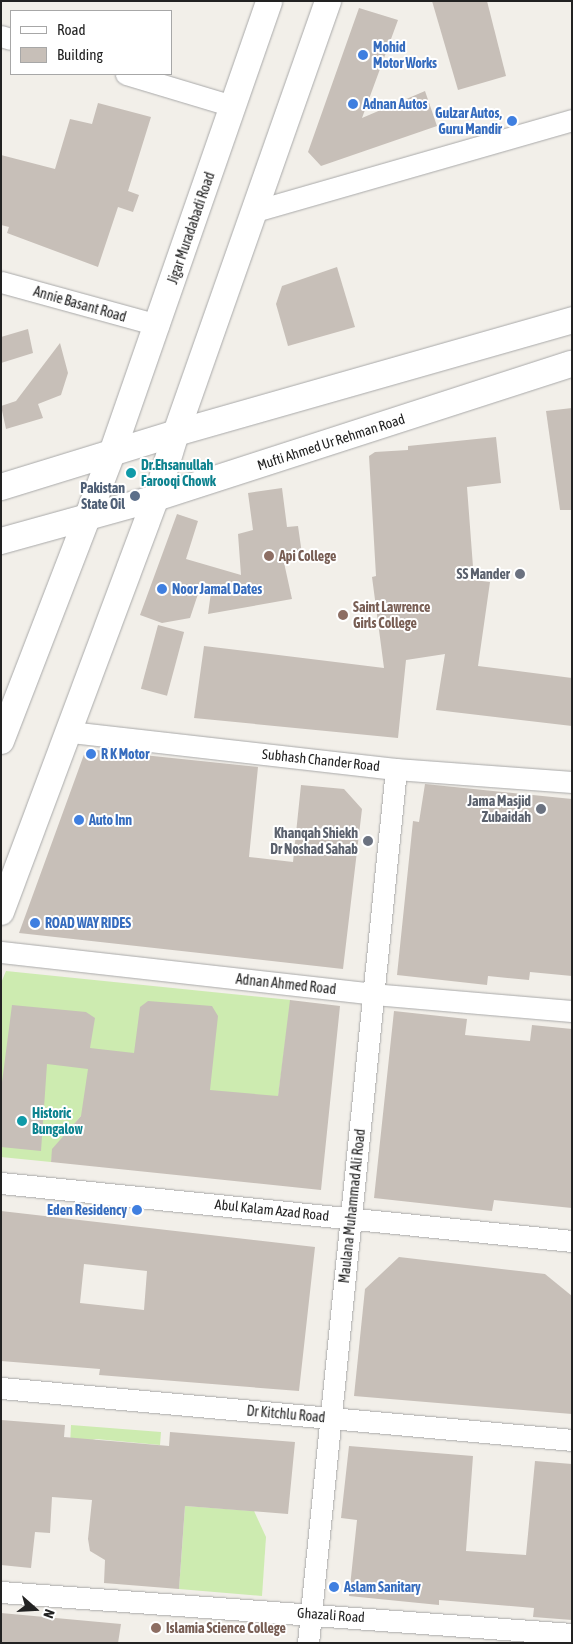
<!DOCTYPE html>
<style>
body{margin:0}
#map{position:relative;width:573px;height:1644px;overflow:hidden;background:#f2efe9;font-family:"Asap Condensed",sans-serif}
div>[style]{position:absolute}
.grass>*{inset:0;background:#cdebb0}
.building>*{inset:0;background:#c7bfb8;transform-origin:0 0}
.roads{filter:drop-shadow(0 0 1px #a9a9a9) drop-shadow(0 0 1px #a9a9a9)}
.minor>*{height:21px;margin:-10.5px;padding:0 10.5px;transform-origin:10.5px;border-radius:10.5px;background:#fff}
.tertiary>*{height:26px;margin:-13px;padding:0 13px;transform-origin:13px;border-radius:13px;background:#fff}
.dots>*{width:14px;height:14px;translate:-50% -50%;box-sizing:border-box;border:2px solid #fff;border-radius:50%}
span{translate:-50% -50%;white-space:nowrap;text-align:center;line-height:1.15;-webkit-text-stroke:4px #fff;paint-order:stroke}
.shop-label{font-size:14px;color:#366cbe;font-weight:700}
.left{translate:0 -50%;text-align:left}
.right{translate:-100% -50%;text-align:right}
.street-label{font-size:14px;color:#222}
.culture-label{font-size:14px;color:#0d838f;font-weight:700}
.service-label{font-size:14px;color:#4e5e75;font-weight:700}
.education-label{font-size:14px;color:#785e54;font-weight:700}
.worship-label{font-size:14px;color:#5b616d;font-weight:700}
.frame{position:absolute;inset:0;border:2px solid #222;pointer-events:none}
.legend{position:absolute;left:10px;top:10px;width:162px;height:65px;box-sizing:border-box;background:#fff;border:1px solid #a7a7a7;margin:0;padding:6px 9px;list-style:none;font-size:15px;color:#222}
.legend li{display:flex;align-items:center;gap:10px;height:25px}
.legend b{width:25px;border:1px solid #a7a7a7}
.north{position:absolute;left:10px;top:1584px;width:50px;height:50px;-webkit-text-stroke:4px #fff;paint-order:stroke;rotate:109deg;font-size:14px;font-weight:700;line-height:20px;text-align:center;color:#222}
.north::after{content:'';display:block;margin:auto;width:18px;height:22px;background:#222;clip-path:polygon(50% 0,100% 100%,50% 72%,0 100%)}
</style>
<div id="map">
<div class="grass">
<i style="clip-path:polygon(6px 971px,291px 1000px,278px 1097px,81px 1116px,53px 1149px,51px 1162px,1px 1157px,1px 983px)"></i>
<i style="clip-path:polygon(71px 1425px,161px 1432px,160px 1445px,96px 1439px,70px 1446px)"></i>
<i style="clip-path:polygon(185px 1506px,254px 1511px,266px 1537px,262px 1596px,179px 1589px)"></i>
</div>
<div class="building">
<i style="clip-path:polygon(432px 1px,487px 1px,506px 76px,458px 90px)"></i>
<i style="clip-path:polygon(359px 8px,398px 20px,362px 118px,425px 91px,437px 126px,321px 166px,308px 152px)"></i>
<i style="clip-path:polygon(98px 103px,151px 117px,128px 191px,139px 195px,133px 212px,118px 207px,98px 267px,7px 233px,9px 227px,1px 225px,1px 155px,55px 169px,70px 119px,92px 124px)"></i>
<i style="clip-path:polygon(337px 267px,355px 327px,288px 346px,276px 304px,282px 286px)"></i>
<i style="clip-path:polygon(28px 329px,33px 353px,1px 363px,1px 337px)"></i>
<i style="clip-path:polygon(60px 343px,68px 373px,61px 395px,38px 404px,43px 418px,6px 429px,1px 406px,16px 401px)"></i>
<i style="clip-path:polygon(572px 408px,572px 510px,560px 510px,546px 411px)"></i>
<i style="clip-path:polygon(496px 437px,501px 483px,467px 487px,474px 580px,490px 582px,478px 666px,572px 678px,572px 726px,436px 710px,445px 654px,406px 660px,398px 738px,194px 718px,204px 646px,384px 668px,372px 577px,376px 576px,369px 456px,375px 452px,408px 450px,408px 446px)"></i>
<i style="clip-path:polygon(282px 488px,287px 527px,298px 526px,302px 554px,283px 558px,292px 599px,208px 614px,212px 585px,202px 582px,190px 618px,162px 623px,140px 615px,177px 514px,198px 521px,186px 559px,241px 575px,238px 534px,253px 530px,248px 493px)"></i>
<i style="left:158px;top:625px;width:27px;height:66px;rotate:15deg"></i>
<i style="clip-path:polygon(86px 749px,258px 767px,249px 857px,293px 862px,301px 785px,344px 789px,362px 809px,343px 969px,19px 933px)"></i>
<i style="clip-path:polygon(425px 784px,572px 799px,572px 976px,530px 972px,529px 980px,488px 976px,487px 985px,397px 975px,413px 821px,419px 822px)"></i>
<i style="clip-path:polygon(290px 1000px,340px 1006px,321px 1190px,51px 1162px,52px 1149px,81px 1116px,88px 1069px,47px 1064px,41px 1151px,1px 1147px,1px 1090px,12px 1005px,86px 1012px,95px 1018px,90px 1048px,134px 1053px,140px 1007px,148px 1001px,212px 1006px,218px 1016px,210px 1090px,278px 1096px)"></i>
<i style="clip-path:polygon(394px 1011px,467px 1019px,465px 1035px,530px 1041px,532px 1025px,572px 1029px,572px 1208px,494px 1200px,492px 1211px,374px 1198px)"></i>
<i style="clip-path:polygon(evenodd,1px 1211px,315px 1247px,299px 1391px,99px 1375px,100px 1369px,1px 1361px,1px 1211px,84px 1264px,147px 1271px,144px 1310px,80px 1303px,84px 1264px)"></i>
<i style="clip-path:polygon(399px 1257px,545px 1274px,572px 1296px,572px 1414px,354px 1396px,365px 1289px)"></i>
<i style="clip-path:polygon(1px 1420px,65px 1425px,64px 1437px,169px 1446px,170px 1432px,295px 1442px,288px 1514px,185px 1506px,179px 1589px,104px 1583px,105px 1560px,90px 1551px,88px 1539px,92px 1500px,52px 1497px,50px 1533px,35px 1532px,31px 1568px,1px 1565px)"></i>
<i style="clip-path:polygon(349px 1446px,473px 1456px,466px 1551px,526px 1555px,535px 1461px,572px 1464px,572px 1620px,533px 1617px,534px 1608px,439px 1600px,439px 1605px,349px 1596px,357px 1520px,341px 1518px)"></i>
<i style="clip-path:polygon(1px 1613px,121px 1624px,118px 1643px,1px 1643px)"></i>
</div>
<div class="roads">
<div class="minor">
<i style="left:1px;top:36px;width:10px;rotate:17deg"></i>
<i style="left:126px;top:74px;width:112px;rotate:16.7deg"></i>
<i style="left:255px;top:211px;width:330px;rotate:-16deg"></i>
<i style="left:1px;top:282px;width:163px;rotate:15.3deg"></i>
<i style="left:71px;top:732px;width:327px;rotate:6.5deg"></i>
<i style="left:396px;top:769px;width:176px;rotate:4.2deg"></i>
<i style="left:1px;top:952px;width:374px;rotate:6.4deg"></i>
<i style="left:373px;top:994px;width:200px;rotate:4.9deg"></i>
<i style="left:1px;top:1183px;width:574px;rotate:5.8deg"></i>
<i style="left:1px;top:1388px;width:573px;rotate:5.2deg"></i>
<i style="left:1px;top:1592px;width:573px;rotate:4.21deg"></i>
<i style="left:308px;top:1643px;width:878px;rotate:-84.25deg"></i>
</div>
<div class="tertiary">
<i style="left:1px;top:487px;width:183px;rotate:-17.1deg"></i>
<i style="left:176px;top:433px;width:412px;rotate:-15.9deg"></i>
<i style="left:1px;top:541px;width:161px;rotate:-15.5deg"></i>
<i style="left:156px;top:498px;width:437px;rotate:-17.9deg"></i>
<i style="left:1px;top:741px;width:309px;rotate:-68.9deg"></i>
<i style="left:112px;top:453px;width:478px;rotate:-70.8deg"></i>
<i style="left:1px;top:912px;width:442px;rotate:-69.5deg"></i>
<i style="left:156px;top:498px;width:68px;rotate:-72.9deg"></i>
<i style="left:176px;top:433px;width:458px;rotate:-70.6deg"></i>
</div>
</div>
<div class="dots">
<i style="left:363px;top:55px;background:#3f7fe0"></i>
<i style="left:353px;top:104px;background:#3f7fe0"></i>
<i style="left:512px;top:121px;background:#3f7fe0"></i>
<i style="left:131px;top:473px;background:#0f9aa8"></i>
<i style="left:135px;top:496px;background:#5c6f8a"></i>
<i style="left:269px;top:556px;background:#8d6e63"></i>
<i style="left:520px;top:574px;background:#6b7280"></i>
<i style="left:162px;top:589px;background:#3f7fe0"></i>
<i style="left:343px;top:615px;background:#8d6e63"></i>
<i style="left:91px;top:754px;background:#3f7fe0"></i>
<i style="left:541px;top:809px;background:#6b7280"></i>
<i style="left:79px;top:820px;background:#3f7fe0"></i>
<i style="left:368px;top:841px;background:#6b7280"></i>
<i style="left:35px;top:923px;background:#3f7fe0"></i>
<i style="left:22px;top:1121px;background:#0f9aa8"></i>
<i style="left:137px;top:1210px;background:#3f7fe0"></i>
<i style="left:334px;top:1587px;background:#3f7fe0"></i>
<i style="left:156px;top:1628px;background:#8d6e63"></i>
</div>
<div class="shop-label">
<span class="left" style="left:373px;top:55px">Mohid<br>Motor Works</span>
<span class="left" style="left:363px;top:104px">Adnan Autos</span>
<span class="right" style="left:502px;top:121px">Gulzar Autos,<br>Guru Mandir</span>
<span class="left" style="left:172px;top:589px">Noor Jamal Dates</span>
<span class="left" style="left:101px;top:754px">R K Motor</span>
<span class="left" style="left:89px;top:820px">Auto Inn</span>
<span class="left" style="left:45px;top:923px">ROAD WAY RIDES</span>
<span class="right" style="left:127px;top:1210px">Eden Residency</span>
<span class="left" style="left:344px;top:1587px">Aslam Sanitary</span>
</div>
<div class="street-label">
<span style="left:191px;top:228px;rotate:-71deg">Jigar Muradabadi Road</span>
<span style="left:80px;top:304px;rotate:16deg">Annie Basant Road</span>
<span style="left:331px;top:442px;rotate:-18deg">Mufti Ahmed Ur Rehman Road</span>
<span style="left:321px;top:760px;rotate:6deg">Subhash Chander Road</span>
<span style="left:286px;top:984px;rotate:6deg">Adnan Ahmed Road</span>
<span style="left:352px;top:1206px;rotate:-84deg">Maulana Muhammad Ali Road</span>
<span style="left:272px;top:1210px;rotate:6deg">Abul Kalam Azad Road</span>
<span style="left:286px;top:1414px;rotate:5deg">Dr Kitchlu Road</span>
<span style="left:331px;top:1615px;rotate:4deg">Ghazali Road</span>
</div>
<div class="culture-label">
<span class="left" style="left:141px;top:473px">Dr.Ehsanullah<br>Farooqi Chowk</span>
<span class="left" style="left:32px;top:1121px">Historic<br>Bungalow</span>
</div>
<div class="service-label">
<span class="right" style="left:125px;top:496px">Pakistan<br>State Oil</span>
</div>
<div class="education-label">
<span class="left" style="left:279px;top:556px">Api College</span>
<span class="left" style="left:353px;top:615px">Saint Lawrence<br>Girls College</span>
<span class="left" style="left:166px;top:1628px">Islamia Science College</span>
</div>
<div class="worship-label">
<span class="right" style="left:510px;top:574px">SS Mander</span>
<span class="right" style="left:531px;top:809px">Jama Masjid<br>Zubaidah</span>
<span class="right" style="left:358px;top:841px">Khanqah Shiekh<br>Dr Noshad Sahab</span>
</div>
<div class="frame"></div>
<ul class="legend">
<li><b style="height:6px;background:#fff"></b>Road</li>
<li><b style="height:14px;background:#c7bfb8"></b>Building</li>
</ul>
<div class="north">N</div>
</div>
